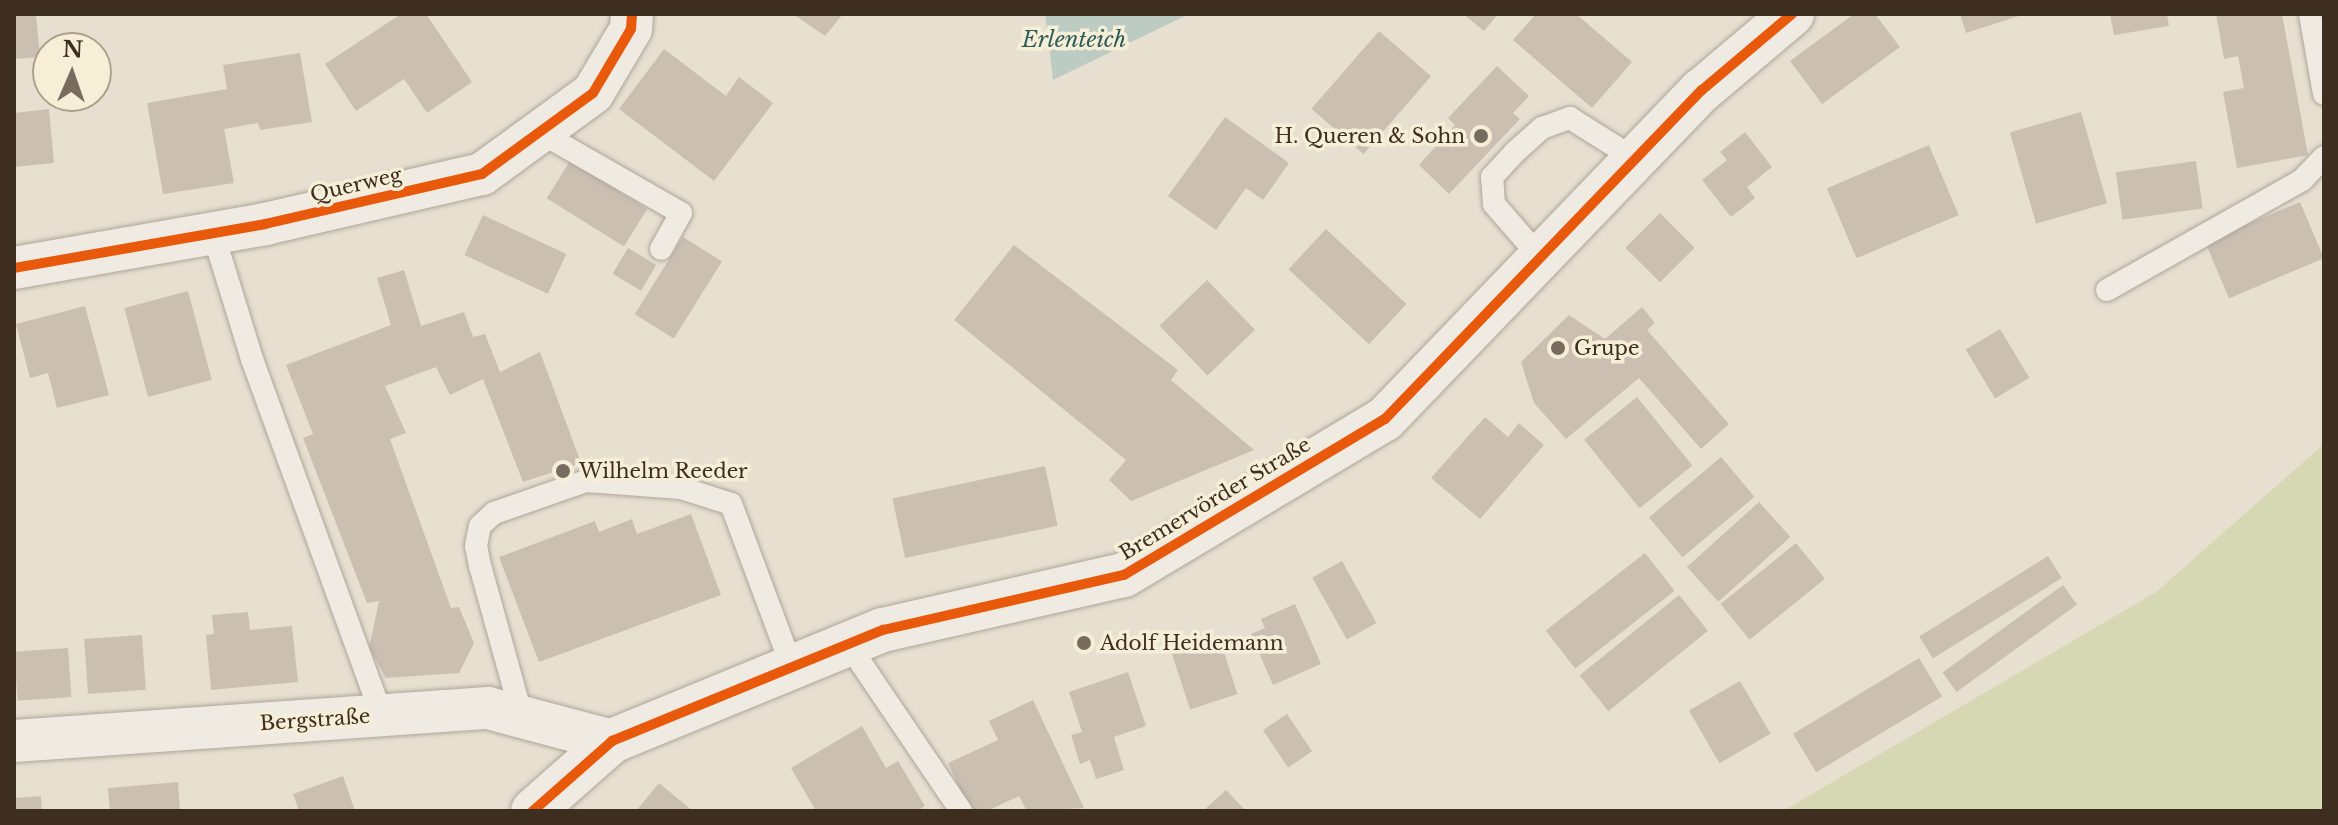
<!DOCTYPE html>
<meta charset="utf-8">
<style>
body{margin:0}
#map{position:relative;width:2338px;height:825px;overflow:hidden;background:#e7e0d1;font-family:"Libre Baskerville",serif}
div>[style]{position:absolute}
.green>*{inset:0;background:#d6d7b3}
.water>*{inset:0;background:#bcccc2}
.building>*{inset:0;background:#cbbfb2;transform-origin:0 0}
.roads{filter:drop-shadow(0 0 2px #ada599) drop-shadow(0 0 2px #ada599)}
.service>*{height:22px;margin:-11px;padding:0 11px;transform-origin:11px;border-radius:11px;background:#efebe3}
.minor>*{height:42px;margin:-21px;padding:0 21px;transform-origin:21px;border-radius:21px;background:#efebe3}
.secondary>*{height:44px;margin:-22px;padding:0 22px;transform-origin:22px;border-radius:22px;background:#efebe3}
.cycleway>*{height:10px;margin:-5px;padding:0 5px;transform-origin:5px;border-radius:5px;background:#e8590c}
.dots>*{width:22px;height:22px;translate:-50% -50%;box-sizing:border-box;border:4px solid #f7eed8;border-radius:50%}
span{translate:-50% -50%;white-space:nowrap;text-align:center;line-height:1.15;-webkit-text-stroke:7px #f7eed8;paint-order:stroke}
.poi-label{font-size:20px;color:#3d2e20}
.right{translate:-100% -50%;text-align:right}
.left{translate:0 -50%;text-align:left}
.street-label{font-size:20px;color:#3d2e20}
.water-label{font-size:22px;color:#2f5d5a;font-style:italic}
.frame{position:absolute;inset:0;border:16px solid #3d2e20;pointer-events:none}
.north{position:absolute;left:32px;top:32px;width:80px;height:80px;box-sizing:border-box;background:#f7eed8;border:2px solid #ada18e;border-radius:50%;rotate:2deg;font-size:22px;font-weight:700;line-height:32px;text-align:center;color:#3d2e20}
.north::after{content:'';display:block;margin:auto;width:28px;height:36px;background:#786c5e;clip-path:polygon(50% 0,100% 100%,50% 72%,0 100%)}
</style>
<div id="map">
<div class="green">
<i style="clip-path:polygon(2324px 444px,2324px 811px,1783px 811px,2156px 592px)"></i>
</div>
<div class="water">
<i style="clip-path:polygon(1045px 14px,1189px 14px,1053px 80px)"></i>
</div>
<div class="building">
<i style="clip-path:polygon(14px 14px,36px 14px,40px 57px,14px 59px)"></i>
<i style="clip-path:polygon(401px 14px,426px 14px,472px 82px,427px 113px,404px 79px,356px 111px,325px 64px)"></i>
<i style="clip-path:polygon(793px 14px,843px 14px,825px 36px)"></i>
<i style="clip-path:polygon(1463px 14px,1498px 14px,1484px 31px)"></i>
<i style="clip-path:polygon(1536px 14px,1576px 14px,1632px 62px,1592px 108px,1513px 40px)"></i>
<i style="clip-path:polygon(1854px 14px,1875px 14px,1900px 47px,1822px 104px,1790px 61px)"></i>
<i style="clip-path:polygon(1960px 14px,2022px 14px,2022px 15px,1966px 33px)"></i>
<i style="clip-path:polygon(2110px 14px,2167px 14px,2169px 26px,2114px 35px)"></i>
<i style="clip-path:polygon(2216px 14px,2282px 14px,2308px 155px,2237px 168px,2223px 92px,2244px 88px,2238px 56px,2224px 59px)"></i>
<i style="left:1379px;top:31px;width:69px;height:103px;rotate:41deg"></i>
<i style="clip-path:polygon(664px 49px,726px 96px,739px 77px,773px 103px,714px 181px,619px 109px)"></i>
<i style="clip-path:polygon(300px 53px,312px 122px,260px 130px,258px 123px,224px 129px,234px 183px,163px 194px,147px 103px,227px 89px,223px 65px)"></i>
<i style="clip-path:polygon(1497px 66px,1529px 96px,1513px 113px,1520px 119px,1449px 194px,1419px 165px,1455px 125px,1448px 118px)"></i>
<i style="clip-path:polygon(49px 109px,54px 163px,14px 167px,14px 113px)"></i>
<i style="left:2081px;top:112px;width:95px;height:74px;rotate:74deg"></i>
<i style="clip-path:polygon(1225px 117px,1289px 163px,1263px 200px,1246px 188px,1216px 230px,1168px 196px)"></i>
<i style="clip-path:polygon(1745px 132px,1772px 167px,1747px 187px,1755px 198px,1731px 217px,1702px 180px,1727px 160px,1720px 152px)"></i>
<i style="left:1929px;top:145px;width:76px;height:111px;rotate:67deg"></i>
<i style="left:570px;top:161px;width:91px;height:44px;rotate:32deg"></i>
<i style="left:2196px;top:161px;width:48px;height:81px;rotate:82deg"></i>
<i style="left:2300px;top:202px;width:61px;height:103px;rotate:67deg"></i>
<i style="left:1660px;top:213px;width:49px;height:49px;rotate:45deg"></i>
<i style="left:483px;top:215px;width:92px;height:44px;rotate:25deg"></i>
<i style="left:1326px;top:229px;width:110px;height:55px;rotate:43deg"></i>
<i style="left:683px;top:237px;width:46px;height:91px;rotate:32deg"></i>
<i style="clip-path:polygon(1014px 245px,1178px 370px,1171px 380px,1254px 450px,1131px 501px,1109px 480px,1126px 460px,954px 320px)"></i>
<i style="left:628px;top:248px;width:33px;height:30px;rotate:31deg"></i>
<i style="clip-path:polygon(404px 270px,421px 326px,464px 312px,473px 337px,485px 334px,500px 372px,540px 352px,581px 463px,523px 482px,483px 379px,450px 395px,436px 367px,385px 386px,406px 433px,390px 439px,451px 608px,459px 607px,474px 643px,459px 673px,386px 678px,369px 648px,379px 601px,367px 603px,303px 438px,313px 434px,286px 365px,391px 325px,377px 278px)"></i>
<i style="left:1207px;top:280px;width:69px;height:66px;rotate:46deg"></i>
<i style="left:188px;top:291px;width:92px;height:66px;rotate:75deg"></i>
<i style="clip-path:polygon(85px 306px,109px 395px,57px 408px,48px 373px,30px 378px,16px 324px)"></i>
<i style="clip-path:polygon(1642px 307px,1655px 323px,1647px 330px,1729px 424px,1701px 449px,1639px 378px,1566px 439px,1534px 403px,1521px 362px,1569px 315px,1605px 339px)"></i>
<i style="left:2000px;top:329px;width:57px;height:40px;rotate:59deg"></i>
<i style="left:1637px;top:397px;width:88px;height:68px;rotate:51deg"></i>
<i style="clip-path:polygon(1485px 417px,1508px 437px,1519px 423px,1544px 445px,1480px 519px,1431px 478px)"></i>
<i style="left:1721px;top:457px;width:52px;height:94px;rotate:50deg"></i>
<i style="left:1045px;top:466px;width:61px;height:156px;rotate:78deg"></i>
<i style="left:1759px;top:502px;width:47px;height:97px;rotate:48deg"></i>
<i style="clip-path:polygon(691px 514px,721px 595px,539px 662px,499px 557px,595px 521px,599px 532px,632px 519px,637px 534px)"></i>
<i style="left:1796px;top:543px;width:46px;height:97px;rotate:51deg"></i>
<i style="left:1645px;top:553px;width:48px;height:126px;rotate:52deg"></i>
<i style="left:2048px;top:556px;width:26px;height:152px;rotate:58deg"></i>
<i style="left:1342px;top:561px;width:71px;height:34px;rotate:61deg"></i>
<i style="left:2063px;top:585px;width:24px;height:149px;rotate:54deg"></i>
<i style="left:1679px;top:595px;width:46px;height:128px;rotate:51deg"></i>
<i style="clip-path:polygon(1295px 604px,1321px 664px,1273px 685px,1251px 634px,1265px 628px,1261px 619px)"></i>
<i style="clip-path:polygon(248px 612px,250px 630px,292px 626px,298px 682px,211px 690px,206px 635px,214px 634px,212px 615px)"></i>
<i style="left:142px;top:635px;width:55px;height:58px;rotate:86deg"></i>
<i style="left:1219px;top:637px;width:60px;height:50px;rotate:72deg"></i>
<i style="left:68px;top:648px;width:49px;height:54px;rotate:86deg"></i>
<i style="left:1919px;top:658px;width:45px;height:147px;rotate:59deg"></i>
<i style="clip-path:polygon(1128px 672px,1146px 726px,1114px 737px,1124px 770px,1096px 779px,1090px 760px,1080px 764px,1071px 735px,1082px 732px,1069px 692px)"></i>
<i style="left:1740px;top:681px;width:61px;height:59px;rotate:60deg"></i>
<i style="clip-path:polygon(1033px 700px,1084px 808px,1027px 811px,1019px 796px,987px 811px,970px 811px,948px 763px,998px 740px,989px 721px)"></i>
<i style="left:1287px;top:714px;width:45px;height:29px;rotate:56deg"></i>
<i style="clip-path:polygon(862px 726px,886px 768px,898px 761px,925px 806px,917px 811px,816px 811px,791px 768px)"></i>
<i style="clip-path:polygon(343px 776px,355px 811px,299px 811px,293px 794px)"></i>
<i style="clip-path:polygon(178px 782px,180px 811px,110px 811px,108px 788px)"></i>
<i style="clip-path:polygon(659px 783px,693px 811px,636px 811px)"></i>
<i style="clip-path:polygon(1226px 790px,1246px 811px,1203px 811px)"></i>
<i style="left:41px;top:796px;width:15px;height:27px;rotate:86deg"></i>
</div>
<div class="roads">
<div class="service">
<i style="left:2310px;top:14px;width:81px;rotate:80.1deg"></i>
<i style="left:543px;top:134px;width:159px;rotate:29.8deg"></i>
<i style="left:681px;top:213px;width:41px;rotate:119.1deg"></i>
<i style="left:213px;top:233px;width:132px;rotate:72.8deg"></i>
<i style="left:252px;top:359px;width:380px;rotate:70deg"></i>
<i style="left:1540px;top:257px;width:70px;rotate:-131deg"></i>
<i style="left:1494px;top:204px;width:27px;rotate:-94deg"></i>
<i style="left:1492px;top:177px;width:33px;rotate:-47deg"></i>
<i style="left:1514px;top:153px;width:38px;rotate:-42deg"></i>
<i style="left:1542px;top:128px;width:30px;rotate:-20deg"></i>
<i style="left:1570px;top:118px;width:77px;rotate:32.2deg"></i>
<i style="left:2107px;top:290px;width:224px;rotate:-29.4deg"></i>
<i style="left:2302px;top:180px;width:32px;rotate:-46deg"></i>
<i style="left:848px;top:644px;width:202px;rotate:55.9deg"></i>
<i style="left:522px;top:717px;width:157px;rotate:-105.5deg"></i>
<i style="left:480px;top:566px;width:20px;rotate:-101deg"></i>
<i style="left:476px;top:546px;width:20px;rotate:-79deg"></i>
<i style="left:480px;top:526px;width:19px;rotate:-43deg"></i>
<i style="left:494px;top:513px;width:97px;rotate:-19.2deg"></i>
<i style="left:586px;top:481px;width:95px;rotate:4.2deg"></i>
<i style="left:681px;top:488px;width:52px;rotate:17.7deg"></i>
<i style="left:731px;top:504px;width:174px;rotate:69.5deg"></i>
</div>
<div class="minor">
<i style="left:14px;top:268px;width:255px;rotate:-9.9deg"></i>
<i style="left:265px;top:224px;width:223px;rotate:-13deg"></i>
<i style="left:482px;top:174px;width:137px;rotate:-36.1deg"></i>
<i style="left:593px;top:93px;width:74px;rotate:-59.3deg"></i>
<i style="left:631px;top:29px;width:15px;rotate:-86deg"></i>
<i style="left:14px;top:741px;width:475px;rotate:-4deg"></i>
<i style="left:488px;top:708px;width:128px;rotate:14.9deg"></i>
</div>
<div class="secondary">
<i style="left:533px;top:811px;width:106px;rotate:-41.5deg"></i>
<i style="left:612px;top:741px;width:293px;rotate:-22.3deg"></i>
<i style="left:883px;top:630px;width:247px;rotate:-12.9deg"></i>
<i style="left:1124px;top:575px;width:304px;rotate:-30.9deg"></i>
<i style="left:1385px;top:419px;width:457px;rotate:-46.1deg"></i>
<i style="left:1702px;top:90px;width:118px;rotate:-40.2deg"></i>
</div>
</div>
<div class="cycleway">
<i style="left:14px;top:268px;width:255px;rotate:-9.9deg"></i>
<i style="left:265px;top:224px;width:223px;rotate:-13deg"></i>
<i style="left:482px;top:174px;width:137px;rotate:-36.1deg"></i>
<i style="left:593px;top:93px;width:74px;rotate:-59.3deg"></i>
<i style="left:631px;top:29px;width:15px;rotate:-86deg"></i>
<i style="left:533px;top:811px;width:106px;rotate:-41.5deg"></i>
<i style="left:612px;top:741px;width:293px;rotate:-22.3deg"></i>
<i style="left:883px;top:630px;width:247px;rotate:-12.9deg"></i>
<i style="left:1124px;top:575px;width:304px;rotate:-30.9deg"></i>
<i style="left:1385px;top:419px;width:457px;rotate:-46.1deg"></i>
<i style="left:1702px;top:90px;width:118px;rotate:-40.2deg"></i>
</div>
<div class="dots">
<i style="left:1481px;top:136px;background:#786c5e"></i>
<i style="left:1558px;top:348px;background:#786c5e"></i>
<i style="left:563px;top:471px;background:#786c5e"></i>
<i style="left:1084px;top:643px;background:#786c5e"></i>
</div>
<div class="poi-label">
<span class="right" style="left:1465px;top:136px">H. Queren &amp; Sohn</span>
<span class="left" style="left:1574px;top:348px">Grupe</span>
<span class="left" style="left:579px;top:471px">Wilhelm Reeder</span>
<span class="left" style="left:1100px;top:643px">Adolf Heidemann</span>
</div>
<div class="street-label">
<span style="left:356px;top:185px;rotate:-13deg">Querweg</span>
<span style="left:1215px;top:499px;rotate:-31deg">Bremervörder Straße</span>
<span style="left:315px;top:720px;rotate:-4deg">Bergstraße</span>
</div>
<div class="water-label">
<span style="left:1074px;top:40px">Erlenteich</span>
</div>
<div class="frame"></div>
<div class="north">N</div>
</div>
